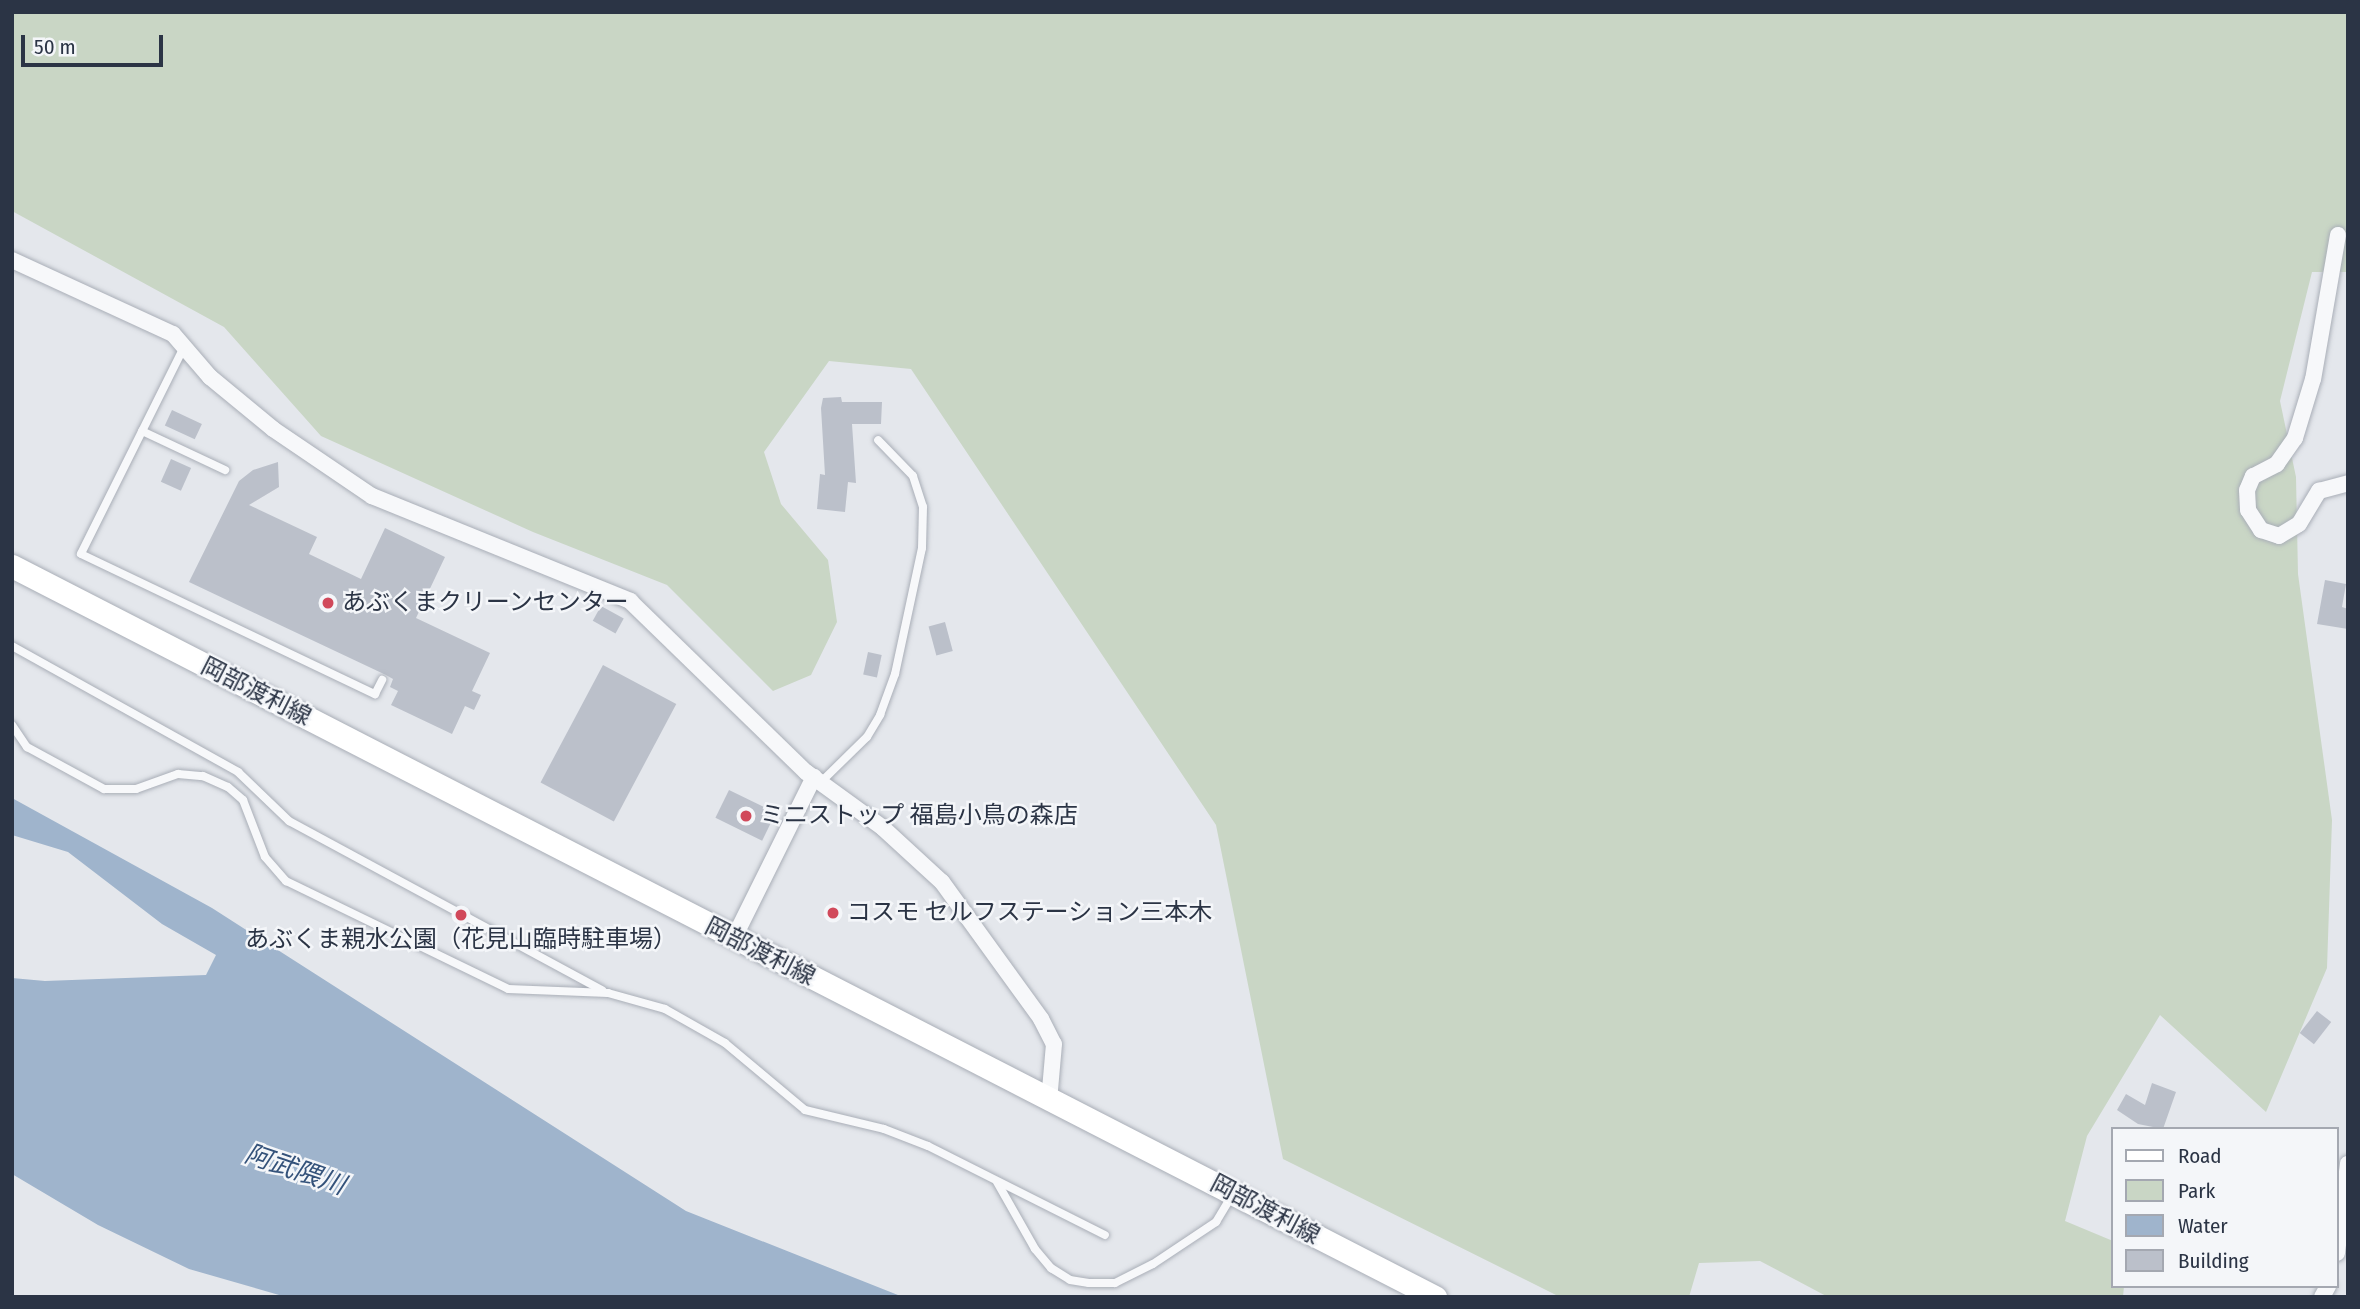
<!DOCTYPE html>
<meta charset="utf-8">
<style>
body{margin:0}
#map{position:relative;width:2360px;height:1309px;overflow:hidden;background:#e4e7ec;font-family:"Fira Sans Condensed","Noto Sans JP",sans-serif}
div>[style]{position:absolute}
.green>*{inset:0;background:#c9d6c5}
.water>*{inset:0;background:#9fb4cc}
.building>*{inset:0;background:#bbc0ca;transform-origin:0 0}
.roads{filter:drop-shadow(0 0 2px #a9aeb7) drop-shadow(0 0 2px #a9aeb7)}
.lane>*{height:8px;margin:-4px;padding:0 4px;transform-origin:4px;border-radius:4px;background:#f7f8fa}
.street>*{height:16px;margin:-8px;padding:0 8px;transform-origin:8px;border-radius:8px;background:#f7f8fa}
.secondary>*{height:23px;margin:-11.5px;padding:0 11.5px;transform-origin:11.5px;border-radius:11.5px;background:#fff}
.dots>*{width:19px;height:19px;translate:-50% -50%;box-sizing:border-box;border:4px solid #f4f6f9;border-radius:50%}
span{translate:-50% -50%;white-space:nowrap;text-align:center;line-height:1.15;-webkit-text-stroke:5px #f4f6f9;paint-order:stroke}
.poi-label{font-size:24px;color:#2b3445}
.left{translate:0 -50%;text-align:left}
.street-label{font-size:24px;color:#2b3445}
.water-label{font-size:26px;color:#34527a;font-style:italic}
.frame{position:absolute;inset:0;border:14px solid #2b3445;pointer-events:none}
.legend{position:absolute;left:2111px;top:1127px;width:228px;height:161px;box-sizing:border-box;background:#f4f6f9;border:2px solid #a4a8b1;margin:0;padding:9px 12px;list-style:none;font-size:21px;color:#2b3445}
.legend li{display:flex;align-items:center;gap:14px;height:35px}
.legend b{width:35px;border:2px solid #a4a8b1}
.scale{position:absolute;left:21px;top:35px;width:142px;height:32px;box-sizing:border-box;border:4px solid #2b3445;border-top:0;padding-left:9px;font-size:21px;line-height:24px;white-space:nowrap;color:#2b3445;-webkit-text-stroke:5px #f4f6f9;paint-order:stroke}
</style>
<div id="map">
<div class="green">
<i style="clip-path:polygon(12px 12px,2348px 12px,2348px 272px,2312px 272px,2280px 401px,2296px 477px,2298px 574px,2332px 820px,2327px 968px,2266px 1112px,2160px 1015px,2087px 1136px,2065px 1221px,2113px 1241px,2113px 1286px,2124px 1286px,2123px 1297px,1828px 1297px,1760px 1261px,1699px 1263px,1689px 1297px,1560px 1297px,1283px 1159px,1216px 825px,911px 369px,829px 361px,764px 452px,781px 504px,828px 560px,837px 622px,811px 675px,773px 691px,667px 585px,533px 532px,321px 436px,224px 327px,12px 211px)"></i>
</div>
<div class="water">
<i style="clip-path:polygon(12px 798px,212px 908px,686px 1211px,903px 1297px,286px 1297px,189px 1269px,98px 1225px,12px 1174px,12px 978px,45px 981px,206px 975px,216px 955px,162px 924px,68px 852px,12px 835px)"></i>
</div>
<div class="building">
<i style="clip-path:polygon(841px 397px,842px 402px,882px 402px,881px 424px,852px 424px,856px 483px,848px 482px,845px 512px,817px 509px,820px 474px,825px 475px,821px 408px,823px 398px)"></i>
<i style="left:172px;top:410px;width:33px;height:17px;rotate:25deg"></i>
<i style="left:171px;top:459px;width:22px;height:25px;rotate:24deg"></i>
<i style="clip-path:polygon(278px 462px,279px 487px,249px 505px,317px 537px,309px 554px,361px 579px,385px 528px,445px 557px,416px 618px,490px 653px,472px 691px,481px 695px,474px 710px,465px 706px,452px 734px,391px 705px,398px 691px,390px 687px,393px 679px,386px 675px,189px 582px,239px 481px,253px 470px)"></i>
<i style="clip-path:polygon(2325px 580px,2346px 584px,2342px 607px,2348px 609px,2348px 629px,2317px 624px)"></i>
<i style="left:601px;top:606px;width:26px;height:17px;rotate:29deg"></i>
<i style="left:945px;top:622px;width:30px;height:17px;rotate:75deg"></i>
<i style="left:868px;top:652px;width:14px;height:23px;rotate:12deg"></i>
<i style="left:603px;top:665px;width:83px;height:133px;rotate:28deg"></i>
<i style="left:729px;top:790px;width:52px;height:31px;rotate:26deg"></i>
<i style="left:2317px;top:1011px;width:18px;height:28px;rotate:38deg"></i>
<i style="clip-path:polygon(2152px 1083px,2176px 1092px,2163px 1129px,2138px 1124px,2117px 1110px,2126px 1094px,2145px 1105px)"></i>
</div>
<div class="roads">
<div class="lane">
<i style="left:184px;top:347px;width:231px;rotate:116.5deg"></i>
<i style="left:81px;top:554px;width:326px;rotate:25.5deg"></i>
<i style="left:375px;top:694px;width:16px;rotate:-63deg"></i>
<i style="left:142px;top:431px;width:92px;rotate:25.2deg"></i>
<i style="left:12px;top:646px;width:259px;rotate:29.1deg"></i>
<i style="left:238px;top:772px;width:71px;rotate:43.9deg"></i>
<i style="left:289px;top:821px;width:356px;rotate:28.4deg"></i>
<i style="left:12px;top:725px;width:27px;rotate:56deg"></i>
<i style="left:27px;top:747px;width:88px;rotate:28.6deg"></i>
<i style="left:104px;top:789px;width:32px"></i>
<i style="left:136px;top:789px;width:45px;rotate:-19.7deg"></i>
<i style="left:178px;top:774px;width:25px;rotate:5deg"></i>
<i style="left:203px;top:776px;width:27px;rotate:24deg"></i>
<i style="left:228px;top:787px;width:20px;rotate:41deg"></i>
<i style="left:243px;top:800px;width:61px;rotate:68.9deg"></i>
<i style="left:265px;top:857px;width:32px;rotate:49deg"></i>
<i style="left:286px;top:881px;width:247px;rotate:25.9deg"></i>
<i style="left:508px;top:989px;width:100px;rotate:2.3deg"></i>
<i style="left:608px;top:993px;width:59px;rotate:15.7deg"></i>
<i style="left:665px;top:1009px;width:69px;rotate:29.5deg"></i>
<i style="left:725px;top:1043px;width:104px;rotate:39.9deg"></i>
<i style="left:805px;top:1110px;width:81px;rotate:13.5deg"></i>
<i style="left:884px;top:1129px;width:47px;rotate:21.1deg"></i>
<i style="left:928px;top:1146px;width:198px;rotate:26.7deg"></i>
<i style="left:821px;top:782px;width:64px;rotate:-44.4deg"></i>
<i style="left:867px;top:737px;width:26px;rotate:-59deg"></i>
<i style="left:880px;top:715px;width:44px;rotate:-69.9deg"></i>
<i style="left:895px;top:674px;width:129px;rotate:-77.9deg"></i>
<i style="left:922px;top:548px;width:41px;rotate:-88.6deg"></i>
<i style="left:923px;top:507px;width:33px;rotate:-108deg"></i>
<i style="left:913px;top:476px;width:50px;rotate:-134.2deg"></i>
<i style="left:997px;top:1182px;width:77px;rotate:60.4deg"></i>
<i style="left:1035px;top:1249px;width:25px;rotate:50deg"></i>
<i style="left:1051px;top:1268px;width:22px;rotate:32deg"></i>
<i style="left:1070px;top:1280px;width:19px;rotate:9deg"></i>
<i style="left:1089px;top:1283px;width:26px"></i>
<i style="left:1115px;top:1283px;width:42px;rotate:-26.6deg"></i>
<i style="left:1153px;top:1264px;width:76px;rotate:-33.7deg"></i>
<i style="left:1216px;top:1222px;width:31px;rotate:-59deg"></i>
</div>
<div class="street">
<i style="left:2338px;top:235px;width:146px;rotate:99.8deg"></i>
<i style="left:2313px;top:379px;width:62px;rotate:107deg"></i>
<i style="left:2295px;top:438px;width:32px;rotate:125deg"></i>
<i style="left:2277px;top:464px;width:27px;rotate:153deg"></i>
<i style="left:2253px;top:476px;width:15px;rotate:113deg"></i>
<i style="left:2247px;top:490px;width:20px;rotate:87deg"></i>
<i style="left:2248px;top:510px;width:24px;rotate:57deg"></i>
<i style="left:2261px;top:530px;width:19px;rotate:18deg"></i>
<i style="left:2279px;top:536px;width:23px;rotate:-31deg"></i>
<i style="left:2299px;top:524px;width:39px;rotate:-59deg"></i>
<i style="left:2319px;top:491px;width:30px;rotate:-15deg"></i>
<i style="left:12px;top:260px;width:177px;rotate:24.7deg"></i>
<i style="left:173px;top:334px;width:57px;rotate:49.3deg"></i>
<i style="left:210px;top:377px;width:82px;rotate:39.5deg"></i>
<i style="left:273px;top:429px;width:120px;rotate:34.1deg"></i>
<i style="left:372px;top:496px;width:279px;rotate:22.1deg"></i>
<i style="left:630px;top:601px;width:245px;rotate:44.2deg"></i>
<i style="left:806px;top:772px;width:95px;rotate:36deg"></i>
<i style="left:883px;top:828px;width:80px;rotate:42.5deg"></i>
<i style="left:942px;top:882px;width:169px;rotate:54.1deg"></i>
<i style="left:1041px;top:1019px;width:28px;rotate:63deg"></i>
<i style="left:1054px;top:1044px;width:57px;rotate:95deg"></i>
<i style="left:734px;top:938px;width:180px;rotate:-63.6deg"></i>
<i style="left:2337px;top:1253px;width:90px;rotate:-83deg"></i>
<i style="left:2322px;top:1297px;width:13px;rotate:-61deg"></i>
</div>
<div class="secondary">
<i style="left:12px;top:566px;width:1600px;rotate:27.19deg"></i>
</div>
</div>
<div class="dots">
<i style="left:328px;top:603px;background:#d1495b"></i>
<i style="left:746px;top:816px;background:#d1495b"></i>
<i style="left:833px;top:913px;background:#d1495b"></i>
<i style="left:461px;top:915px;background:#d1495b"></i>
</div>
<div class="poi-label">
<span class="left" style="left:342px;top:603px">あぶくまクリーンセンター</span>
<span class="left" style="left:760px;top:816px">ミニストップ 福島小鳥の森店</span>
<span class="left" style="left:847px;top:913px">コスモ セルフステーション三本木</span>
<span style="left:461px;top:940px">あぶくま親水公園（花見山臨時駐車場）</span>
</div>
<div class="street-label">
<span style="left:256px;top:692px;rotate:27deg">岡部渡利線</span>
<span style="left:760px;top:952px;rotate:27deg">岡部渡利線</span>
<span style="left:1265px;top:1210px;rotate:28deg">岡部渡利線</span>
</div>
<div class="water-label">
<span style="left:295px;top:1170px;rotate:19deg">阿武隈川</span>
</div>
<div class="frame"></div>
<ul class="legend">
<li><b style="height:9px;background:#fff"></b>Road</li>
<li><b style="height:19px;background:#c9d6c5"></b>Park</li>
<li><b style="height:19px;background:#9fb4cc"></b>Water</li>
<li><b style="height:19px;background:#bbc0ca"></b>Building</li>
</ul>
<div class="scale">50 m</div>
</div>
